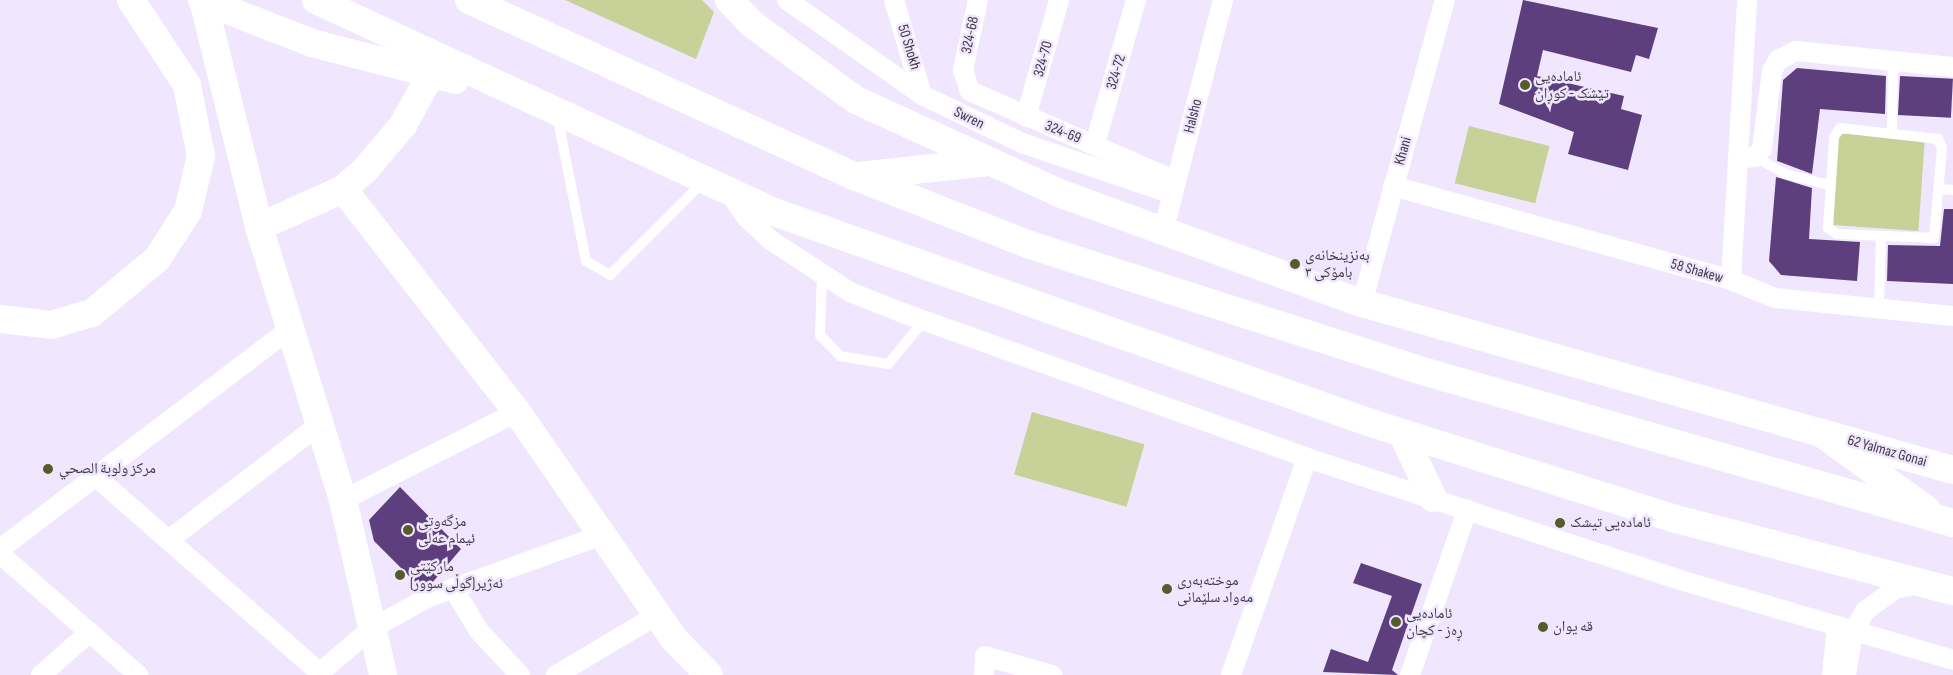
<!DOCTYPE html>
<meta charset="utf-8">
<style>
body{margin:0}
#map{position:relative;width:1953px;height:675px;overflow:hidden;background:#f0e6fe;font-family:"Sofia Sans Condensed","Noto Naskh Arabic",sans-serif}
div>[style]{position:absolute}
.green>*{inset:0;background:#c7d198;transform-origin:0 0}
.building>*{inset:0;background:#5d3f7d;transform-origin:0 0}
.lane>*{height:10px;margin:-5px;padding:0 5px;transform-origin:5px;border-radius:5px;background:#fff}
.street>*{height:20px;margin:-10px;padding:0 10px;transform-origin:10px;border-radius:10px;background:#fff}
.secondary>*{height:28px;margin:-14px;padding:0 14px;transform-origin:14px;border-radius:14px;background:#fff}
.highway>*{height:28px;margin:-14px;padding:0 14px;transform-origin:14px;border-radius:14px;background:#fff}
.dots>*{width:14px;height:14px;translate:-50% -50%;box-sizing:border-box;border:2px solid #f0e6fe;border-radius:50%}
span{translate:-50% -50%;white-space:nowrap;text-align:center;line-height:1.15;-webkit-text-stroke:5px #f0e6fe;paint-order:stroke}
.street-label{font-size:15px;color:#3e3945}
.poi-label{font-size:15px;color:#3e3945}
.left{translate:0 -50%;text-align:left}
</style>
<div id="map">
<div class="green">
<i style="clip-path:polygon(565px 0,702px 0,714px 12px,696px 59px)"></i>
<i style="left:1469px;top:126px;width:83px;height:59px;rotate:14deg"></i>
<i style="left:1836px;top:133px;width:89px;height:92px;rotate:4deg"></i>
<i style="left:1032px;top:412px;width:117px;height:65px;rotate:16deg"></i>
</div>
<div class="building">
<i style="clip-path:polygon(1523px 0,1658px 28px,1649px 59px,1636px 55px,1631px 72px,1543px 50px,1537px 76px,1624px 96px,1621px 109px,1642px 115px,1628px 170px,1568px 154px,1574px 132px,1499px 104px)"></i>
<i style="clip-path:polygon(1797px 68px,1886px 76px,1885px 114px,1820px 109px,1812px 174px,1777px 161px,1783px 80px)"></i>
<i style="left:1900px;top:76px;width:53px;height:39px;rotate:3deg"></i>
<i style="clip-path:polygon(1776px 177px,1812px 188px,1809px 239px,1860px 242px,1857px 281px,1781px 275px,1769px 261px)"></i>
<i style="clip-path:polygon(1944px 209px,1953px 209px,1953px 284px,1887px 281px,1888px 245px,1940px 246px)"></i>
<i style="clip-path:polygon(400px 487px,461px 549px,432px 583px,421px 588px,374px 541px,369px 520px)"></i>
<i style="clip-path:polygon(1361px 563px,1422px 584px,1392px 670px,1398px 675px,1323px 672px,1331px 649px,1368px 662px,1392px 596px,1353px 583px)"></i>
</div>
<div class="lane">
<i style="left:557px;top:115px;width:149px;rotate:78.8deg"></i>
<i style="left:586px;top:261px;width:28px;rotate:30deg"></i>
<i style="left:610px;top:275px;width:133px;rotate:-45deg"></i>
<i style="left:1840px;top:128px;width:99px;rotate:6.4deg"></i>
<i style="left:1938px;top:139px;width:10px;rotate:66deg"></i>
<i style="left:1942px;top:148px;width:90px;rotate:95.1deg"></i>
<i style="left:1934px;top:238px;width:97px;rotate:-177.6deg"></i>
<i style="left:1837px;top:234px;width:11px;rotate:-146deg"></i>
<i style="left:1828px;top:228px;width:91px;rotate:-86.2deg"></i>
<i style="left:1834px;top:137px;width:11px;rotate:-56deg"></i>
<i style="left:1892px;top:134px;width:73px;rotate:-89.2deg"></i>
<i style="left:1755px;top:157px;width:35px;rotate:29deg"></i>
<i style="left:1786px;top:174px;width:44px;rotate:14.3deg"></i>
<i style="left:1940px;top:189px;width:13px;rotate:4deg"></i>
<i style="left:822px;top:275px;width:60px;rotate:91.9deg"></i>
<i style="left:820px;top:335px;width:29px;rotate:46deg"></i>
<i style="left:840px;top:356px;width:49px;rotate:9.5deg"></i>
<i style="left:888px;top:364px;width:56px;rotate:-50.1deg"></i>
<i style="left:1879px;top:308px;width:72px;rotate:-88.4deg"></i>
</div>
<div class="street">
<i style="left:787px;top:0;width:165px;rotate:35.1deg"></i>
<i style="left:922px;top:95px;width:111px;rotate:25.6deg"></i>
<i style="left:1022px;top:143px;width:159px;rotate:18.7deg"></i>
<i style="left:894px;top:0;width:99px;rotate:73.6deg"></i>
<i style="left:978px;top:0;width:72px;rotate:102.1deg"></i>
<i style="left:963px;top:70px;width:22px;rotate:72deg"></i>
<i style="left:970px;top:91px;width:225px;rotate:23.6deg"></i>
<i style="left:1026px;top:117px;width:122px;rotate:-74.2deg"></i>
<i style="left:1095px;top:144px;width:150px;rotate:-74.1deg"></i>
<i style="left:1738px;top:159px;width:17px;rotate:-7deg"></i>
<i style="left:1755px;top:157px;width:11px;rotate:-49deg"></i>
<i style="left:1762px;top:149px;width:79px;rotate:-82.7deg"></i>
<i style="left:1772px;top:71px;width:13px;rotate:-61deg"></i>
<i style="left:1778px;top:60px;width:20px;rotate:-27deg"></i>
<i style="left:1796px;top:51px;width:158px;rotate:5.8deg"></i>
<i style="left:1393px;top:186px;width:351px;rotate:15.5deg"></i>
<i style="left:1731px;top:280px;width:280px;rotate:-86.7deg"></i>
<i style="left:728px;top:191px;width:32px;rotate:55deg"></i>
<i style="left:746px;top:217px;width:35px;rotate:43deg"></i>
<i style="left:772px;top:241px;width:93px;rotate:33.2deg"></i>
<i style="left:850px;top:292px;width:57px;rotate:21.6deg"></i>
<i style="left:903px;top:313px;width:429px;rotate:19.7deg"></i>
<i style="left:1307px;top:458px;width:392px;rotate:18.1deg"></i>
<i style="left:1680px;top:580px;width:284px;rotate:16.3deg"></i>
<i style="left:1163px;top:232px;width:240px;rotate:-75.5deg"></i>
<i style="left:1731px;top:280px;width:48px;rotate:22.2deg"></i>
<i style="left:1775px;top:298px;width:179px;rotate:5.8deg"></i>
<i style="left:1362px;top:303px;width:314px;rotate:-74.7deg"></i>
<i style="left:94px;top:475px;width:299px;rotate:41.2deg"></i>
<i style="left:343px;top:500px;width:195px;rotate:-26.8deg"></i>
<i style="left:170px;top:539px;width:188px;rotate:-37.4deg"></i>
<i style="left:0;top:549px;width:368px;rotate:-37.2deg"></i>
<i style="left:0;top:554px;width:184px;rotate:41.2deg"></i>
<i style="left:453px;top:588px;width:50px;rotate:58.8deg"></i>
<i style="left:479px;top:631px;width:60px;rotate:47deg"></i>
<i style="left:41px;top:675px;width:65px;rotate:-41.3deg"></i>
<i style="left:317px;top:675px;width:71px;rotate:-40.4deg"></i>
<i style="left:371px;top:629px;width:66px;rotate:-28.9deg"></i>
<i style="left:429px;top:597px;width:184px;rotate:-19.7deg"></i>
<i style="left:556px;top:675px;width:117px;rotate:-30.7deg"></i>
<i style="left:984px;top:675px;width:19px;rotate:-87deg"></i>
<i style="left:985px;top:656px;width:70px;rotate:15.8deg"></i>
<i style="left:1231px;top:675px;width:230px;rotate:-70.7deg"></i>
<i style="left:1410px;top:675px;width:175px;rotate:-70.9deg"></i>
<i style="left:1832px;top:675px;width:49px;rotate:-84.2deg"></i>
<i style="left:1846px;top:675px;width:44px;rotate:-80.8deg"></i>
<i style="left:1853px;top:632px;width:24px;rotate:-60deg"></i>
<i style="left:1865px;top:611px;width:37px;rotate:-36deg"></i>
<i style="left:1895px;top:589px;width:25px;rotate:-12deg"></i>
</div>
<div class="secondary">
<i style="left:203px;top:0;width:234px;rotate:76.1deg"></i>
<i style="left:259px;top:227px;width:286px;rotate:72.9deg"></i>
<i style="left:343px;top:500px;width:180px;rotate:77.1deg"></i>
<i style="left:343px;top:189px;width:283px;rotate:52deg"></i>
<i style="left:517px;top:412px;width:276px;rotate:55.3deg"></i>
<i style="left:674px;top:639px;width:50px;rotate:45.8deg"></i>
<i style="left:259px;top:227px;width:92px;rotate:-24.3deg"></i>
<i style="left:343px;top:189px;width:29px;rotate:-41deg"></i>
<i style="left:365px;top:170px;width:59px;rotate:-49.8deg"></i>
<i style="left:403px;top:125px;width:58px;rotate:-61.2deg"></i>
<i style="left:1822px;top:433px;width:136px;rotate:15.8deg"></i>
</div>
<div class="highway">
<i style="left:202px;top:0;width:118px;rotate:21.4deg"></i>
<i style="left:312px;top:43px;width:148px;rotate:14.5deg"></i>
<i style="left:316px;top:0;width:505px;rotate:24.84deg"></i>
<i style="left:774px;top:212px;width:630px;rotate:19.47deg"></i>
<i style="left:1368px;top:422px;width:323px;rotate:17.5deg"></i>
<i style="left:1676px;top:519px;width:286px;rotate:14.6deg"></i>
<i style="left:469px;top:0;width:423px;rotate:24.6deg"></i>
<i style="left:854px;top:176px;width:189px;rotate:21.4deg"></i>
<i style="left:1030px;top:245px;width:416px;rotate:17.8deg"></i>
<i style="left:1426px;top:372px;width:548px;rotate:15.99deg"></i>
<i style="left:729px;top:0;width:33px;rotate:46deg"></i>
<i style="left:752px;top:24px;width:129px;rotate:36.2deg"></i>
<i style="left:856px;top:100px;width:223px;rotate:24.6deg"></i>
<i style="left:1059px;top:193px;width:322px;rotate:20deg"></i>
<i style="left:1362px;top:303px;width:477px;rotate:15.8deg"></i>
<i style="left:1821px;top:433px;width:130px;rotate:35.9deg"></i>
<i style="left:858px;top:176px;width:132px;rotate:-6.1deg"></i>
<i style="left:0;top:319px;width:51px;rotate:6.7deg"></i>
<i style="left:51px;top:325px;width:43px;rotate:-16.3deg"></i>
<i style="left:92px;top:313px;width:85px;rotate:-39.7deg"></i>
<i style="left:157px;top:259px;width:57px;rotate:-57.1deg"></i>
<i style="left:188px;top:211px;width:57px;rotate:-76.7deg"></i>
<i style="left:201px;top:156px;width:72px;rotate:-101.2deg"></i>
<i style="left:187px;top:85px;width:102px;rotate:-123.4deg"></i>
<i style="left:1402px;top:433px;width:72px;rotate:64.5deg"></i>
</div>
<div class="dots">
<i style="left:1525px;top:85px;background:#555c2b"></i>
<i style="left:1295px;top:264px;background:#555c2b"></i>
<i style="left:48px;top:469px;background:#555c2b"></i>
<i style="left:1560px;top:523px;background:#555c2b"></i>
<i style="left:408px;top:530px;background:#555c2b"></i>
<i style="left:400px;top:575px;background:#555c2b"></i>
<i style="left:1167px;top:589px;background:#555c2b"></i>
<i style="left:1396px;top:622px;background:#555c2b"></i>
<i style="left:1543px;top:627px;background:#555c2b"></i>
</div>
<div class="street-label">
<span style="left:970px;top:35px;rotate:-78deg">324-68</span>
<span style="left:909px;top:47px;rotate:73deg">50 Shokh</span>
<span style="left:1043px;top:59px;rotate:-75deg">324-70</span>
<span style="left:1116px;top:72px;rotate:-74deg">324-72</span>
<span style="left:1193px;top:116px;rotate:-76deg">Halsho</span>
<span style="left:969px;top:118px;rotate:26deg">Swren</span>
<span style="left:1063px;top:132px;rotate:22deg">324-69</span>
<span style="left:1403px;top:151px;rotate:-74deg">Khani</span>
<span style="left:1697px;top:271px;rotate:16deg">58 Shakew</span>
<span style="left:1887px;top:451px;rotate:16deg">62 Yalmaz Gonai</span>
</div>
<div class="poi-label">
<span class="left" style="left:1535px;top:85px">ئامادەیی<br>تیشک - کوڕان</span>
<span class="left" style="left:1305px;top:264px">بەنزینخانەی<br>بامۆکی ٣</span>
<span class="left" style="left:59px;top:469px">مركز ولوبة الصحي</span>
<span class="left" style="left:418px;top:530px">مزگەوتی<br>ئیمام عەلی</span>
<span class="left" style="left:1570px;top:523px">ئامادەیی تیشک</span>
<span class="left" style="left:410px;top:575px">مارکێتی<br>ئەژیر(گوڵی سوور)</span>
<span class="left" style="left:1177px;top:589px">موختەبەری<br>مەواد سلێمانی</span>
<span class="left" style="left:1406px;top:622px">ئامادەیی<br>ڕەز - کچان</span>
<span class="left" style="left:1553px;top:627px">قه یوان</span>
</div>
</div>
